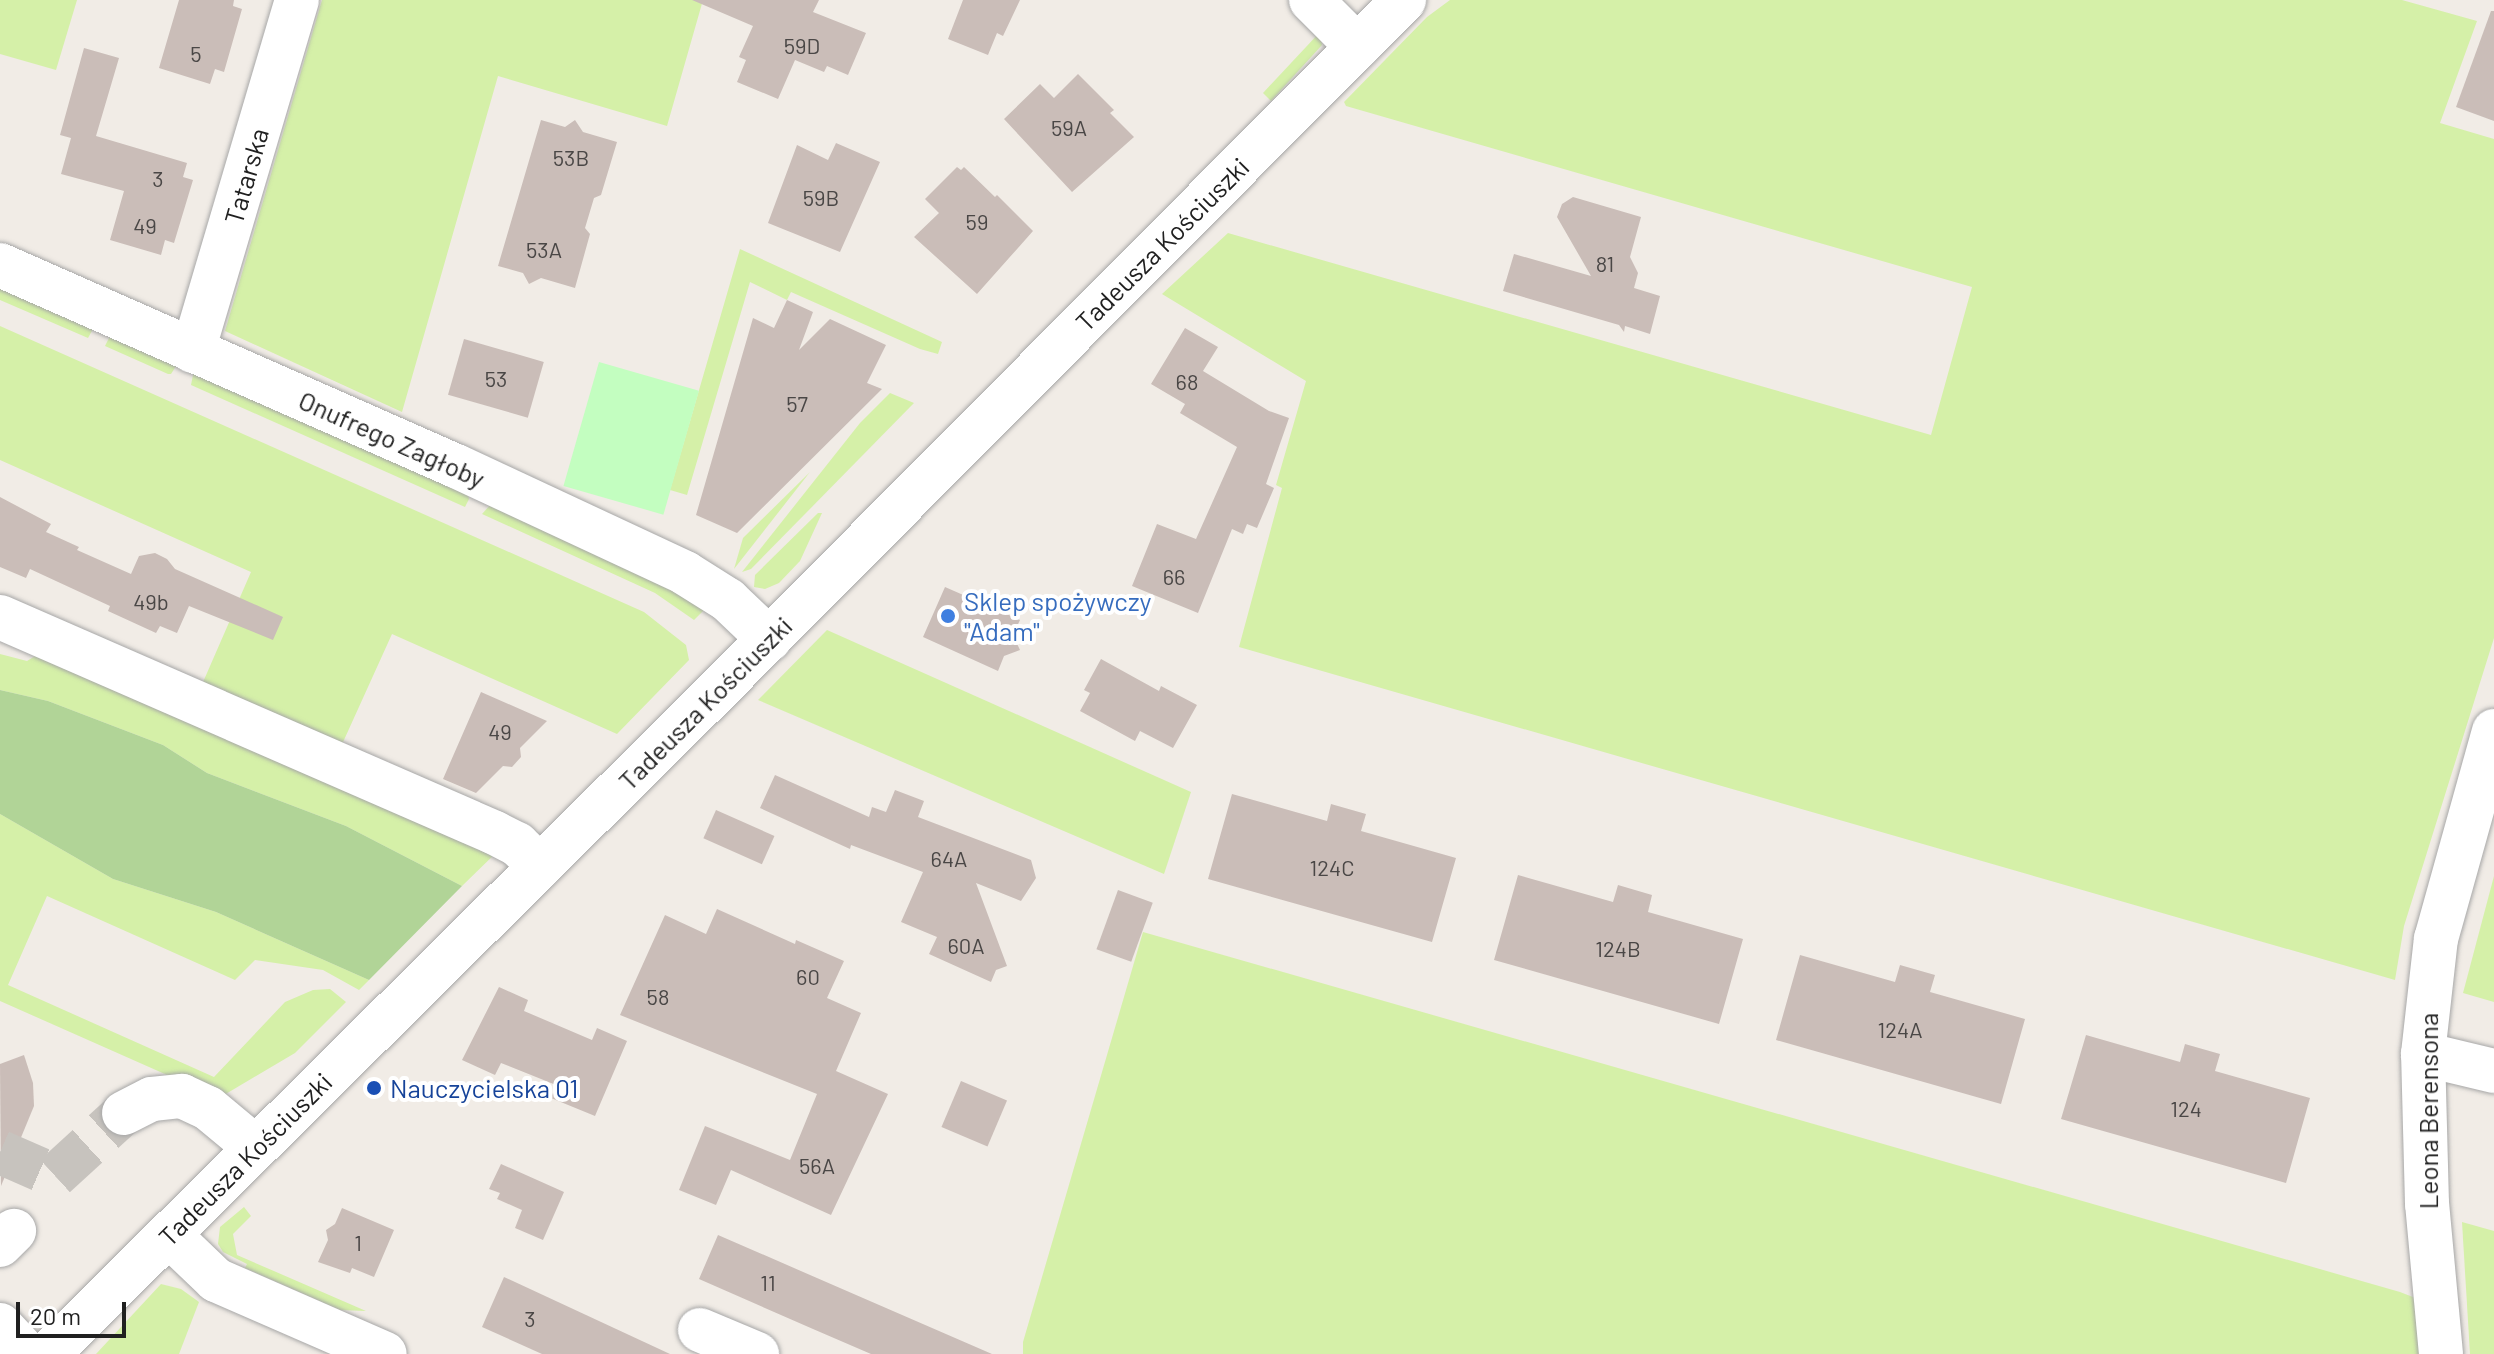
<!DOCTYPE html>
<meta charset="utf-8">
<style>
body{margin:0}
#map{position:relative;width:2494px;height:1354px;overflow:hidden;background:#f1ece6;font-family:Barlow,sans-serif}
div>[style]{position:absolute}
.grass>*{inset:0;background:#d5f0a8}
.forest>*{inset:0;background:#b1d497}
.park>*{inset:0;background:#c3fec0;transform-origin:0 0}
.building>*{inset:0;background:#cabdb8;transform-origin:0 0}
.minor-tunnel>*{height:44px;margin-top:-22px;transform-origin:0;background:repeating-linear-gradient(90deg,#c7c3be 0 44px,transparent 0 66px)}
.roads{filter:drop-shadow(0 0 2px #a7a7a7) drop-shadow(0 0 2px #a7a7a7)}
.minor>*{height:44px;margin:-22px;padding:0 22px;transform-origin:22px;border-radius:22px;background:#fff}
.dots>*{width:22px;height:22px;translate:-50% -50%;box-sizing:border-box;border:4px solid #fff;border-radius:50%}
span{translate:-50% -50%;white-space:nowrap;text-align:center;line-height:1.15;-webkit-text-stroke:8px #fff;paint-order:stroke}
.number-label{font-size:22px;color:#4a4746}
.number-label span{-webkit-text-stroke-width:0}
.street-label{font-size:26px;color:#202020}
.shop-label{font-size:26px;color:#366cbe}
.left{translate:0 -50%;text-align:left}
.transit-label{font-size:26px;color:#164399}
.scale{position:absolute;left:16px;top:1302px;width:110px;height:36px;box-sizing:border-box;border:4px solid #202020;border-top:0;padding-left:10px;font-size:24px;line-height:28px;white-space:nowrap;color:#202020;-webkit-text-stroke:6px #fff;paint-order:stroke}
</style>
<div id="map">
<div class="grass">
<i style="clip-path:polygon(0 0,77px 0,56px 70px,0 54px)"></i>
<i style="clip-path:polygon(322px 0,703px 0,667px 126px,498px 76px,402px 412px,225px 331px)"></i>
<i style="clip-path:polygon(1450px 0,2402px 0,2477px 21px,2440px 123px,2494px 139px,2494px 638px,2404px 926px,2395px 980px,1239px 647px,1282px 488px,1276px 485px,1306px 381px,1162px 294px,1228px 233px,1931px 435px,1972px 287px,1346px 106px,1344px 102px,1427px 17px)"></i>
<i style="clip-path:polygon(1320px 32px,1322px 45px,1271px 101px,1263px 93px)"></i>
<i style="clip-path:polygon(740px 249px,942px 342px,938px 354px,920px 349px,791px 292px,787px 300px,750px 282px,687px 495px,670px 490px)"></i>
<i style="clip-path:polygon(0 284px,93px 329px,88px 338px,0 300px)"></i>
<i style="clip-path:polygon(0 326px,644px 612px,686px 645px,689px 660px,617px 734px,392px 634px,339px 751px,200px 689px,251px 572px,0 460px)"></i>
<i style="clip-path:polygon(110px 336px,178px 363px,171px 374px,168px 374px,105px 346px)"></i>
<i style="clip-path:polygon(194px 370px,467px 492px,469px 499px,465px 507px,191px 385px)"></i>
<i style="clip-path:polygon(890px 393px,914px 403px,751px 569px,742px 572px,860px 423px)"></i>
<i style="clip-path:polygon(810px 472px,734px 569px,743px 538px)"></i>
<i style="clip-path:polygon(492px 503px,707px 607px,694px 620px,655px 593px,482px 514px)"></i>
<i style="clip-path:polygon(818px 513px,822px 513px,800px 561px,779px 583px,765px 589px,754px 587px,755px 575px)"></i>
<i style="clip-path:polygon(827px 630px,1191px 792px,1164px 874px,758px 700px)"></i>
<i style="clip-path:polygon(50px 647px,501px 848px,462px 886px,346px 826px,207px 773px,163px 745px,48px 701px,0 690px,0 654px,27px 661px)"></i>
<i style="clip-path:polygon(0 814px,113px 879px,216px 912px,369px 980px,359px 990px,323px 970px,255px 960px,235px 980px,47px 896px,8px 985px,214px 1077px,285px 1002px,313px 990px,330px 989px,346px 1002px,295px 1053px,219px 1098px,0 1001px)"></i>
<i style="clip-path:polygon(2494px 876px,2494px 1002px,2463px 993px)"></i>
<i style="clip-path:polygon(1143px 932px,2400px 1292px,2418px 1299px,2420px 1354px,1023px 1354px,1023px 1342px)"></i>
<i style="clip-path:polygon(244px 1207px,251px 1216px,233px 1234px,237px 1255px,366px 1311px,340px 1310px,245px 1268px,247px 1264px,223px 1252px,218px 1244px,220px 1227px)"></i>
<i style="clip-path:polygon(2462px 1222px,2494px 1231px,2494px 1354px,2470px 1354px)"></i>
<i style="clip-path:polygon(161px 1284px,181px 1289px,199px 1302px,179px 1354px,96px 1354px)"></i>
</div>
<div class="forest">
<i style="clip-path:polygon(0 690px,48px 701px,163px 745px,207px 773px,346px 826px,462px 886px,369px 980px,216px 912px,113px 879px,0 814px)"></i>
</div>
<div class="park">
<i style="left:599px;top:362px;width:104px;height:129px;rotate:16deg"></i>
</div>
<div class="building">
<i style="clip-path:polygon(179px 0,234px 0,233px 6px,242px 9px,224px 72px,215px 69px,210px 84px,159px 68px)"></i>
<i style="clip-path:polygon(692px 0,819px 0,813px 12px,866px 33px,848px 75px,827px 66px,824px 72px,795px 60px,778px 99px,737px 82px,746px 60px,739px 57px,753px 26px)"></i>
<i style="clip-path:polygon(963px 0,1020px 0,1003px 36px,997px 33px,988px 55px,948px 39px)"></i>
<i style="clip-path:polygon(2491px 11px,2494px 11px,2494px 121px,2456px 107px)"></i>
<i style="clip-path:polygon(84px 48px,119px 58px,96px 136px,187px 163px,183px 177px,193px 180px,174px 243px,165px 240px,161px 255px,110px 240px,124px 191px,61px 174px,71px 138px,60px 135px)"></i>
<i style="clip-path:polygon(1078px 74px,1114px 110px,1110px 113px,1134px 137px,1072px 192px,1004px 119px,1040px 84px,1054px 98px)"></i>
<i style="clip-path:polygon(541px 120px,565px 127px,575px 120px,583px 132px,617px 142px,601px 195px,594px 198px,585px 228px,590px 234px,575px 288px,541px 278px,529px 284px,523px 273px,498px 266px)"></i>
<i style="clip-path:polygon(836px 143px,880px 162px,840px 252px,768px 223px,797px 145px,828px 160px)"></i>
<i style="clip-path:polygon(957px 167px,961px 170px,964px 167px,995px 197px,997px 195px,1033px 231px,977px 294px,914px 237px,939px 213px,925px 199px)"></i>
<i style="clip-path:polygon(1573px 197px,1641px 217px,1630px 257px,1638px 273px,1634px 288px,1660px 296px,1650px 334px,1625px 326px,1624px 332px,1619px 325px,1503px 291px,1514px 254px,1591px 276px,1557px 217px,1562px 204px)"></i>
<i style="clip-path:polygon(787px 300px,813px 312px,799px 350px,830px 319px,886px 345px,867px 383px,882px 389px,737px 533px,696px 515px,753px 318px,774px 328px)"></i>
<i style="clip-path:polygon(1185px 328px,1218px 347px,1203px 371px,1269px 411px,1289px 418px,1266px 484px,1274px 488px,1257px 528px,1247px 524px,1243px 534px,1232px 529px,1198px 613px,1132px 586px,1157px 524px,1196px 539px,1237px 447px,1180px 413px,1185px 404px,1151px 384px)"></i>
<i style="left:464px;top:339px;width:83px;height:58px;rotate:16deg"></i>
<i style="clip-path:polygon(0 497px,51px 524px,46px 532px,79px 547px,77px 550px,131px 574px,139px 556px,155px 553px,167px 559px,175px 569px,283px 617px,273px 640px,189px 606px,177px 633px,160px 626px,156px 633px,108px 611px,110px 606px,30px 569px,26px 578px,0 567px)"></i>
<i style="clip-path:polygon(945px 587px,1020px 620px,1013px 635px,1020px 650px,1004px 656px,998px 671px,923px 637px)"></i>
<i style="clip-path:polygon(1101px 659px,1159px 691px,1161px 686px,1197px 705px,1173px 748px,1140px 731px,1135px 741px,1080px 711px,1090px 693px,1084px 690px)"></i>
<i style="clip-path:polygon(481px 692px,547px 721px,520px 748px,521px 757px,512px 767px,503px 766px,476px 793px,443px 779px)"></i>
<i style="clip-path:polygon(775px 775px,869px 817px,872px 807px,886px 812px,895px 790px,924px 801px,918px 817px,1031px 860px,1036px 878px,1021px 901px,976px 883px,1007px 966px,996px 970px,991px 982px,929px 954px,937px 937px,901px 922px,923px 872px,851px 845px,850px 849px,760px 808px)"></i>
<i style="clip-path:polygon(1232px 794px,1327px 821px,1331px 804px,1366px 814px,1361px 831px,1456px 858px,1432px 942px,1208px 879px)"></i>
<i style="left:716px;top:810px;width:64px;height:31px;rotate:24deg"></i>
<i style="clip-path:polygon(1518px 875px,1613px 902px,1618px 885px,1652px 895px,1648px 912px,1743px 939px,1719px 1024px,1494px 960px)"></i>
<i style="left:1118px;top:890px;width:37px;height:63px;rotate:20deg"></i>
<i style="clip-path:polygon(717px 909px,795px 944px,796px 940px,844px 961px,827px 998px,861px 1013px,836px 1071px,888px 1094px,831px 1215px,731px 1170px,716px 1205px,679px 1190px,705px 1126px,790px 1160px,817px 1094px,620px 1015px,665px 915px,706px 934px)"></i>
<i style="clip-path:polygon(1800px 955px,1895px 982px,1900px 965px,1935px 975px,1930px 992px,2025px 1019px,2001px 1104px,1776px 1040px)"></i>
<i style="clip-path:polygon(499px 987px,528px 1000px,524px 1011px,592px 1040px,597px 1028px,627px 1041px,595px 1116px,551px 1098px,556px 1085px,501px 1063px,495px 1075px,462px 1060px)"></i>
<i style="clip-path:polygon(2086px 1035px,2180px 1062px,2185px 1044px,2220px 1054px,2215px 1071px,2310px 1098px,2286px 1183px,2061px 1119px)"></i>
<i style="clip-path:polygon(24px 1055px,33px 1083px,34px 1106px,1px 1186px,0 1064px)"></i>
<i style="left:961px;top:1081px;width:50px;height:50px;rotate:23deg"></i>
<i style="clip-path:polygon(501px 1164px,564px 1192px,543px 1240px,515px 1228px,522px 1210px,497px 1199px,500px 1193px,489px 1189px)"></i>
<i style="clip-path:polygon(342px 1208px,394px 1230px,374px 1277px,352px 1268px,350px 1273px,318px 1262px,328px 1240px,326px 1230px,335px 1224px)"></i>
<i style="clip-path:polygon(718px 1235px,863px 1298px,992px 1354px,871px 1354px,813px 1329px,699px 1279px)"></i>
<i style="clip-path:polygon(504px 1277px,670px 1354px,542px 1354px,482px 1327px)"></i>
</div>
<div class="minor-tunnel">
<i style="left:0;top:1152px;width:60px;rotate:23.6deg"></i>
<i style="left:55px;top:1176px;width:93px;rotate:-42.4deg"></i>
</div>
<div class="roads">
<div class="minor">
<i style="left:1311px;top:0;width:66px;rotate:45deg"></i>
<i style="left:0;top:265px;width:498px;rotate:23.8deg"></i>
<i style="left:456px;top:466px;width:253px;rotate:25deg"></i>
<i style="left:685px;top:573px;width:51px;rotate:32.1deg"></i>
<i style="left:728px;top:600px;width:57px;rotate:43.6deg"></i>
<i style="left:193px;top:351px;width:366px;rotate:-73.5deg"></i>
<i style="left:0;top:617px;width:540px;rotate:23.57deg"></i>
<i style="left:495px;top:833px;width:25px;rotate:27deg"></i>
<i style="left:517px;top:844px;width:32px;rotate:44deg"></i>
<i style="left:2423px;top:1054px;width:73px;rotate:13.5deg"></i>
<i style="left:124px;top:1113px;width:31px;rotate:-27deg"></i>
<i style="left:152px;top:1099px;width:30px;rotate:-6deg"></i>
<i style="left:182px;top:1096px;width:29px;rotate:25deg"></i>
<i style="left:208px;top:1108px;width:62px;rotate:39.8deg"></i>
<i style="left:169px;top:1235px;width:65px;rotate:43.8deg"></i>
<i style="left:216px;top:1280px;width:184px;rotate:23.6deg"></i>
<i style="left:0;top:1245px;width:20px;rotate:-45deg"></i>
<i style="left:0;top:1325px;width:40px;rotate:47deg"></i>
<i style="left:700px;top:1330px;width:62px;rotate:22.8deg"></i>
<i style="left:48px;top:1354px;width:948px;rotate:-44.74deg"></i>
<i style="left:721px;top:687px;width:969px;rotate:-45.17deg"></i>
<i style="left:2441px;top:1354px;width:151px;rotate:-95.3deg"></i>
<i style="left:2427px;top:1204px;width:150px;rotate:-91.5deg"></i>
<i style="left:2423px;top:1054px;width:116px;rotate:-83.6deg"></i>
<i style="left:2436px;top:939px;width:216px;rotate:-74.4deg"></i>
</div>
</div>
<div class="dots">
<i style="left:948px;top:616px;background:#3f7fe0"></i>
<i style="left:374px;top:1088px;background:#1a4fb4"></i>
</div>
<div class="number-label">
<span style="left:802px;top:46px">59D</span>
<span style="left:196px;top:54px">5</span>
<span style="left:1069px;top:128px">59A</span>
<span style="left:571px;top:158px">53B</span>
<span style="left:158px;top:179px">3</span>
<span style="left:821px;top:198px">59B</span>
<span style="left:977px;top:222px">59</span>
<span style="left:145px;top:226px">49</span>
<span style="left:544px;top:250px">53A</span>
<span style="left:1605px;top:264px">81</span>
<span style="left:496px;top:379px">53</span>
<span style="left:1187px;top:382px">68</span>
<span style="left:797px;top:404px">57</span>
<span style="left:1174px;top:577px">66</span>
<span style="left:151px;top:602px">49b</span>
<span style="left:500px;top:732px">49</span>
<span style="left:949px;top:859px">64A</span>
<span style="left:1332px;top:868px">124C</span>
<span style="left:966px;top:946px">60A</span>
<span style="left:1618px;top:949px">124B</span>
<span style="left:808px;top:977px">60</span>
<span style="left:658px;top:997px">58</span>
<span style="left:1900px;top:1030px">124A</span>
<span style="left:2186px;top:1109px">124</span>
<span style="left:817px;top:1166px">56A</span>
<span style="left:358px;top:1243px">1</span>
<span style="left:768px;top:1283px">11</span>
<span style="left:530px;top:1319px">3</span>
</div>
<div class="street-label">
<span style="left:246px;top:176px;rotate:-74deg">Tatarska</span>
<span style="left:1162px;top:244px;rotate:-45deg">Tadeusza Kościuszki</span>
<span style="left:392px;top:439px;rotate:24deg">Onufrego Zagłoby</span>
<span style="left:705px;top:703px;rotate:-45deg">Tadeusza Kościuszki</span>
<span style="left:2428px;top:1111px;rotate:-90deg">Leona Berensona</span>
<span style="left:245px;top:1159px;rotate:-45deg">Tadeusza Kościuszki</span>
</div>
<div class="shop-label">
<span class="left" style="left:964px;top:616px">Sklep spożywczy<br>"Adam"</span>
</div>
<div class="transit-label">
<span class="left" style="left:390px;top:1088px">Nauczycielska 01</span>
</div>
<div class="scale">20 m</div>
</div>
